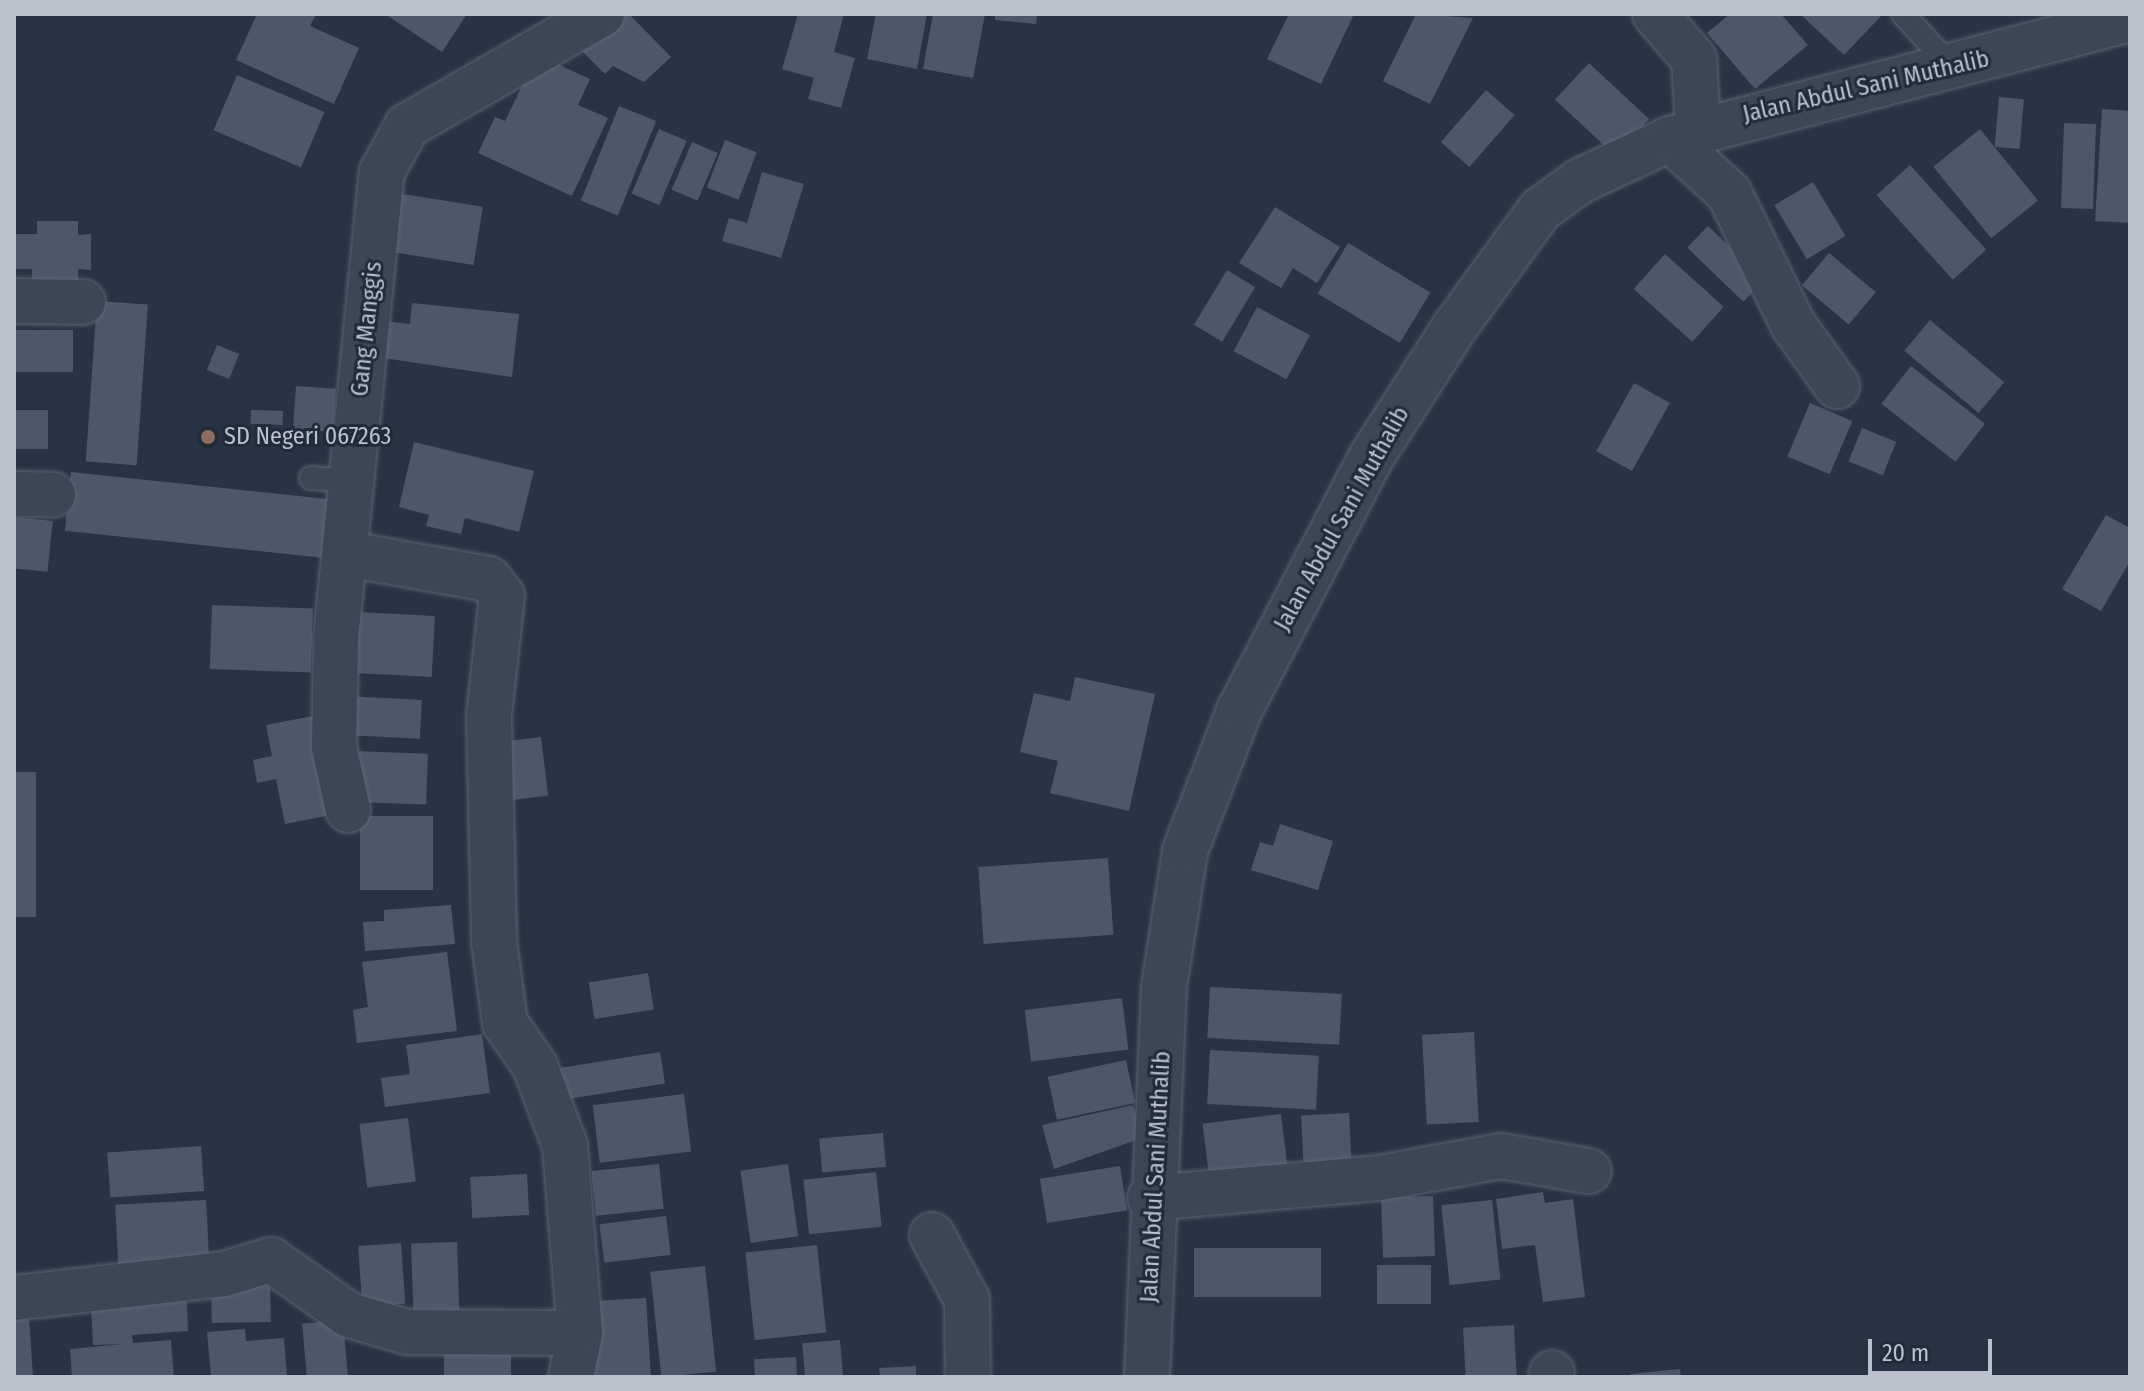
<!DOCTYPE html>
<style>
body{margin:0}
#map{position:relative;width:2144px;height:1391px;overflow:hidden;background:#283444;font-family:"Fira Sans Condensed",sans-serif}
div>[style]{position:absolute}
.building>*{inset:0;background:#4c586a;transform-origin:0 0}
.roads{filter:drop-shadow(0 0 2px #5b6471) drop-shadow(0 0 2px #5b6471)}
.service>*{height:22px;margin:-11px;padding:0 11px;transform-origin:11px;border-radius:11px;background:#3c4654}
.minor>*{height:44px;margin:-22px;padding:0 22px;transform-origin:22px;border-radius:22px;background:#3c4654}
.tertiary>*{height:44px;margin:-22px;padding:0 22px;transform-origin:22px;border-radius:22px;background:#3c4654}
.dots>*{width:22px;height:22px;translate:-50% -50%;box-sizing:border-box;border:4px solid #212b3a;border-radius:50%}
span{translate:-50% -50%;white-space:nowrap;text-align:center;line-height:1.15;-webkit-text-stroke:6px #212b3a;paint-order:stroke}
.street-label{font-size:24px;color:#bac1cd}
.poi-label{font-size:24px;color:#bac1cd}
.left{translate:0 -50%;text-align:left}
.frame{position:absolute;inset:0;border:16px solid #bac1cd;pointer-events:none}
.scale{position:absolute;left:1868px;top:1339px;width:124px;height:36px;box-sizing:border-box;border:4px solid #bac1cd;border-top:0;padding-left:10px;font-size:24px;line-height:28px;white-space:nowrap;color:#bac1cd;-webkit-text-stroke:6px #212b3a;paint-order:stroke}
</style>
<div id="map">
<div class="building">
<i style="clip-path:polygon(257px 14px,316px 14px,310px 26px,359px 48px,334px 104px,236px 60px)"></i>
<i style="clip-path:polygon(385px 14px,467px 14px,442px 52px)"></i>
<i style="clip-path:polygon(620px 14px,629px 14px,671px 57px,644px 82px,613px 66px,605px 74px,582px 51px)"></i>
<i style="clip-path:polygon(798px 14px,844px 14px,834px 52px,855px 58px,841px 108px,808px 99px,814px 78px,782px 69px)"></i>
<i style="clip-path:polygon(876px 14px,927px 14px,917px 69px,867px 59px)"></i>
<i style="clip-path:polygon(933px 14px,985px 14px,973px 78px,923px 69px)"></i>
<i style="clip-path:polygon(995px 14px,1037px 14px,1036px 24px,995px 20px)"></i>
<i style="clip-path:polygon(1289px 14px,1354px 14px,1321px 84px,1267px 59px)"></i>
<i style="clip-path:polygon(1416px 14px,1473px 18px,1430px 104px,1383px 81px)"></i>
<i style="clip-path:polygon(1730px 14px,1781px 14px,1808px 45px,1755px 89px,1707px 33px)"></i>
<i style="clip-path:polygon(1800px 14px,1883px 14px,1844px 55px)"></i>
<i style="clip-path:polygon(537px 55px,590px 79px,578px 105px,608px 118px,572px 196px,478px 153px,495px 117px,505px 121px)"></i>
<i style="left:1589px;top:63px;width:82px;height:50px;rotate:43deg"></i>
<i style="left:237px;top:75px;width:95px;height:60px;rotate:23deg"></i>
<i style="left:1486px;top:90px;width:38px;height:69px;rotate:41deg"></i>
<i style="left:1999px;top:97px;width:25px;height:50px;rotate:5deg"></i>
<i style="left:619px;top:106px;width:40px;height:102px;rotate:22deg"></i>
<i style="clip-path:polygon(2102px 109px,2130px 111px,2130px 223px,2095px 221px)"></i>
<i style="left:2064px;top:123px;width:32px;height:85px;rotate:2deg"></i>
<i style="left:659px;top:129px;width:30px;height:70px;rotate:23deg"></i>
<i style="left:1980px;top:129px;width:92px;height:60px;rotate:51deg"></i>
<i style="left:725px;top:140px;width:34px;height:51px;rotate:21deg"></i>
<i style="left:692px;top:142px;width:28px;height:52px;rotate:23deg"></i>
<i style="left:1910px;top:165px;width:114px;height:45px;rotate:48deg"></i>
<i style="clip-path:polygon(762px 172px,804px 184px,781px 258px,722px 241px,729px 218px,747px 223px)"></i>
<i style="left:1813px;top:182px;width:63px;height:45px;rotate:59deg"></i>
<i style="left:390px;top:192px;width:94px;height:59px;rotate:9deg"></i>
<i style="clip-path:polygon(1275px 207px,1340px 247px,1317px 283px,1293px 268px,1281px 288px,1239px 263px)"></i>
<i style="clip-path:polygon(37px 221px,78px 221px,78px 235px,91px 234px,91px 270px,78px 269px,78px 294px,32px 294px,32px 269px,14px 269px,14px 234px,37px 234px)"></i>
<i style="left:1708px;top:226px;width:78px;height:30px;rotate:44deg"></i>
<i style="left:1348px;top:243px;width:96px;height:59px;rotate:31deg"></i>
<i style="left:1829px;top:253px;width:61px;height:42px;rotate:40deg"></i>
<i style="left:1665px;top:254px;width:79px;height:47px;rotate:42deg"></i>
<i style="left:1227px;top:270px;width:33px;height:64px;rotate:31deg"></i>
<i style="left:97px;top:301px;width:51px;height:161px;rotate:4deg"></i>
<i style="clip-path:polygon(412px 303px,519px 314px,512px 377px,383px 358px,386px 321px,410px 324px)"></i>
<i style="left:1257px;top:307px;width:60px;height:50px;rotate:28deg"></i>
<i style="left:1930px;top:320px;width:97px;height:40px;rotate:40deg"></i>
<i style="left:14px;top:330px;width:59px;height:42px"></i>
<i style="left:217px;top:345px;width:24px;height:27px;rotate:22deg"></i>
<i style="left:1911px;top:366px;width:94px;height:48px;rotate:38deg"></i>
<i style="left:1634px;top:383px;width:41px;height:78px;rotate:29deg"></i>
<i style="left:296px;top:386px;width:40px;height:43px;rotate:4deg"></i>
<i style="left:1810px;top:403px;width:46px;height:58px;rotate:23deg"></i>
<i style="left:14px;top:410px;width:34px;height:39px"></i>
<i style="left:251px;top:410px;width:32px;height:14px;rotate:2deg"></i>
<i style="left:1862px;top:428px;width:37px;height:36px;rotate:22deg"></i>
<i style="clip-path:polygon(414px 442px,534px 471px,519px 532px,465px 518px,461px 534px,426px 526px,429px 515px,399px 507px)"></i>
<i style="left:71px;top:472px;width:263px;height:59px;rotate:6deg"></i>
<i style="clip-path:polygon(2106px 515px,2130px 528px,2130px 561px,2101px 611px,2062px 589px)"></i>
<i style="left:14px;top:517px;width:39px;height:51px;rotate:6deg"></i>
<i style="left:212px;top:605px;width:101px;height:64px;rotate:2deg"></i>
<i style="left:358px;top:612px;width:77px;height:61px;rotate:3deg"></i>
<i style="clip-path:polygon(1075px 677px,1155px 694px,1129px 811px,1050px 793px,1058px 761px,1020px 752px,1034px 693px,1070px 701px)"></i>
<i style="left:347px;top:696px;width:75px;height:39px;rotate:3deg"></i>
<i style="clip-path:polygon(318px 715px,336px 814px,285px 824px,276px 779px,257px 783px,253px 760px,272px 756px,266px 725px)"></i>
<i style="left:541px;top:737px;width:59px;height:38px;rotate:83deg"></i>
<i style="left:352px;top:751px;width:76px;height:51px;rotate:2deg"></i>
<i style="left:36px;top:772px;width:145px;height:22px;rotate:90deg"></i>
<i style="left:360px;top:816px;width:73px;height:74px"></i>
<i style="clip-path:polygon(1280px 824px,1333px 841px,1318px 890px,1251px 870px,1260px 842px,1273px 846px)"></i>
<i style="left:1108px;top:858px;width:77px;height:130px;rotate:86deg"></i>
<i style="clip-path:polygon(451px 905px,455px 944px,365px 951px,363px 922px,384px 921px,384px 910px)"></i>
<i style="clip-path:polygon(447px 952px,457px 1031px,357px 1043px,353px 1010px,368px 1007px,362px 962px)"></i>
<i style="left:648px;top:973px;width:37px;height:60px;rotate:81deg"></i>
<i style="left:1210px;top:987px;width:132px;height:51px;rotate:3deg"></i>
<i style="left:1122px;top:998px;width:52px;height:98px;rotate:83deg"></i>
<i style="left:1474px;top:1032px;width:90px;height:52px;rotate:87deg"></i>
<i style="clip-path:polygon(482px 1034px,490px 1093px,385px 1107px,381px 1078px,410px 1074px,406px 1045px)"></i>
<i style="left:1210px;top:1050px;width:109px;height:54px;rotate:3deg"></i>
<i style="left:660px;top:1052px;width:32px;height:105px;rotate:81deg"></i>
<i style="left:1126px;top:1060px;width:44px;height:80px;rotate:78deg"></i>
<i style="left:684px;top:1094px;width:58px;height:92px;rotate:83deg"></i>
<i style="clip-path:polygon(1133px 1105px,1142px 1138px,1054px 1169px,1042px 1125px)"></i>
<i style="left:1349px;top:1113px;width:56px;height:48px;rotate:87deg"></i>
<i style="left:1281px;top:1114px;width:65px;height:79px;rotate:83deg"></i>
<i style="left:408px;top:1118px;width:64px;height:49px;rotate:83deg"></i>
<i style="left:883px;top:1133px;width:34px;height:64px;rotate:85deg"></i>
<i style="left:201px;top:1146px;width:45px;height:94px;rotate:86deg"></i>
<i style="left:659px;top:1164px;width:45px;height:68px;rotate:84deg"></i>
<i style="left:788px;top:1164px;width:73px;height:48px;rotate:82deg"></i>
<i style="left:1120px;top:1166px;width:45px;height:81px;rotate:81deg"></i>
<i style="left:876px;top:1172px;width:55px;height:73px;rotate:84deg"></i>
<i style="left:527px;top:1174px;width:41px;height:57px;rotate:87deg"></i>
<i style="clip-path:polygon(1543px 1192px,1545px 1203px,1573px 1199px,1585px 1297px,1543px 1302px,1535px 1245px,1502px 1249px,1496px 1199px)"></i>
<i style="left:1433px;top:1196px;width:60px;height:52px;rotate:88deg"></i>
<i style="left:206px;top:1200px;width:67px;height:91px;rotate:87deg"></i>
<i style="left:1492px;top:1200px;width:80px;height:51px;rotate:84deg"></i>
<i style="left:666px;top:1216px;width:39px;height:67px;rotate:83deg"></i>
<i style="left:457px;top:1242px;width:70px;height:46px;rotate:88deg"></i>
<i style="left:401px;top:1243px;width:61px;height:43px;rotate:86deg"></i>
<i style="left:817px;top:1245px;width:88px;height:72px;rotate:84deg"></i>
<i style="left:1194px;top:1248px;width:127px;height:49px"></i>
<i style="left:1377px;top:1265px;width:54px;height:39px"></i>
<i style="left:705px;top:1266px;width:106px;height:55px;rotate:84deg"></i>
<i style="left:270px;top:1277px;width:45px;height:59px;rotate:89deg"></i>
<i style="clip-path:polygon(186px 1284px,188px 1331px,132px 1335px,133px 1343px,171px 1340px,174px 1377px,72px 1377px,70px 1349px,124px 1344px,93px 1345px,90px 1288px)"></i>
<i style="clip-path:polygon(646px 1298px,651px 1377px,589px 1377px,589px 1362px,597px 1361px,594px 1301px)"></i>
<i style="clip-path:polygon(29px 1316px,33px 1377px,14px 1377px,14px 1317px)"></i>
<i style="left:343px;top:1320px;width:57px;height:41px;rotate:85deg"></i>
<i style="left:1514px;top:1325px;width:52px;height:51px;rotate:87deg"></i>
<i style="clip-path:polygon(245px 1329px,246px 1341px,284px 1338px,287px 1377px,211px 1377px,207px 1332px)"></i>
<i style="left:840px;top:1340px;width:37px;height:38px;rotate:85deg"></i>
<i style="left:444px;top:1342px;width:67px;height:35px"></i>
<i style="left:796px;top:1357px;width:20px;height:42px;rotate:87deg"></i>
<i style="clip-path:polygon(916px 1366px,916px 1377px,880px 1377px,879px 1368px)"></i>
<i style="clip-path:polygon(1680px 1369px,1681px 1377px,1631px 1377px,1631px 1374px)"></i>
</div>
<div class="roads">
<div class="service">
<i style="left:1903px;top:14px;width:74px;rotate:47.7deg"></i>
<i style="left:311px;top:478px;width:41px;rotate:4.2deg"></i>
</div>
<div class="minor">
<i style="left:1655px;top:14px;width:60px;rotate:49.1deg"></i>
<i style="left:1694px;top:59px;width:68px;rotate:86.6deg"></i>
<i style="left:1670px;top:139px;width:80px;rotate:42.5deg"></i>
<i style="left:1729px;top:193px;width:148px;rotate:64deg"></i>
<i style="left:1794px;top:326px;width:74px;rotate:54.4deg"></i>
<i style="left:14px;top:301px;width:69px;rotate:0.8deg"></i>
<i style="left:14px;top:494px;width:39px;rotate:1deg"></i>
<i style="left:347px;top:554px;width:144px;rotate:10deg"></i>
<i style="left:489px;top:579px;width:21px;rotate:53deg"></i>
<i style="left:502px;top:596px;width:121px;rotate:96.2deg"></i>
<i style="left:489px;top:716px;width:225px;rotate:88.7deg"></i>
<i style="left:494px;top:941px;width:83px;rotate:82.4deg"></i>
<i style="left:505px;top:1023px;width:52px;rotate:55.1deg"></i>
<i style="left:535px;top:1066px;width:85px;rotate:69.4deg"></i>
<i style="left:565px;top:1146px;width:188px;rotate:85.4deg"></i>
<i style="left:580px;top:1333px;width:45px;rotate:101.6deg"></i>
<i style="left:348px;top:810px;width:65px;rotate:-102.5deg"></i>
<i style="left:334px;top:747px;width:109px;rotate:-88.9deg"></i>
<i style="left:336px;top:638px;width:468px;rotate:-84.4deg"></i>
<i style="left:382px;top:172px;width:52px;rotate:-61.5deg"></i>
<i style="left:407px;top:126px;width:225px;rotate:-29.9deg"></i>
<i style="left:1150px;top:1198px;width:231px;rotate:-5deg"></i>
<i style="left:1380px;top:1178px;width:123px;rotate:-10.3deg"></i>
<i style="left:1501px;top:1156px;width:89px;rotate:9.7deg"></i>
<i style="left:932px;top:1235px;width:74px;rotate:61.7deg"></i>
<i style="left:967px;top:1300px;width:77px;rotate:89.3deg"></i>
<i style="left:14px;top:1298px;width:211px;rotate:-6.5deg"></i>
<i style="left:224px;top:1274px;width:49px;rotate:-16.6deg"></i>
<i style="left:271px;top:1260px;width:95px;rotate:35.2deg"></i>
<i style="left:349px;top:1315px;width:60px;rotate:16.3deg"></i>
<i style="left:407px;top:1332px;width:173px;rotate:0.3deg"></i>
<i style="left:1551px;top:1377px;width:4px;rotate:-76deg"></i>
</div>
<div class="tertiary">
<i style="left:1147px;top:1377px;width:390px;rotate:-87.5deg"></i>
<i style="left:1164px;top:987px;width:138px;rotate:-81.2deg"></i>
<i style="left:1185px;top:851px;width:150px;rotate:-68.9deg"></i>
<i style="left:1239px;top:711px;width:284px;rotate:-62.5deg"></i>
<i style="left:1370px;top:459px;width:156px;rotate:-57.3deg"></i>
<i style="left:1454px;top:328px;width:146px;rotate:-53.9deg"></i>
<i style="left:1540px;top:210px;width:49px;rotate:-35.9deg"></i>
<i style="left:1580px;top:181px;width:99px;rotate:-25deg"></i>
<i style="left:1670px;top:139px;width:475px;rotate:-14.6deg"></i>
</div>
</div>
<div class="dots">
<i style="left:208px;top:437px;background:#8d6e63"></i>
</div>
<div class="street-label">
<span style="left:1866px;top:87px;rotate:-13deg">Jalan Abdul Sani Muthalib</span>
<span style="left:367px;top:329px;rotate:-84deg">Gang Manggis</span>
<span style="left:1342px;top:519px;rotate:-61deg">Jalan Abdul Sani Muthalib</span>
<span style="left:1156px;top:1177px;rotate:-87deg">Jalan Abdul Sani Muthalib</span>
</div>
<div class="poi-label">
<span class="left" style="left:224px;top:437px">SD Negeri 067263</span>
</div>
<div class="frame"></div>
<div class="scale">20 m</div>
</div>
